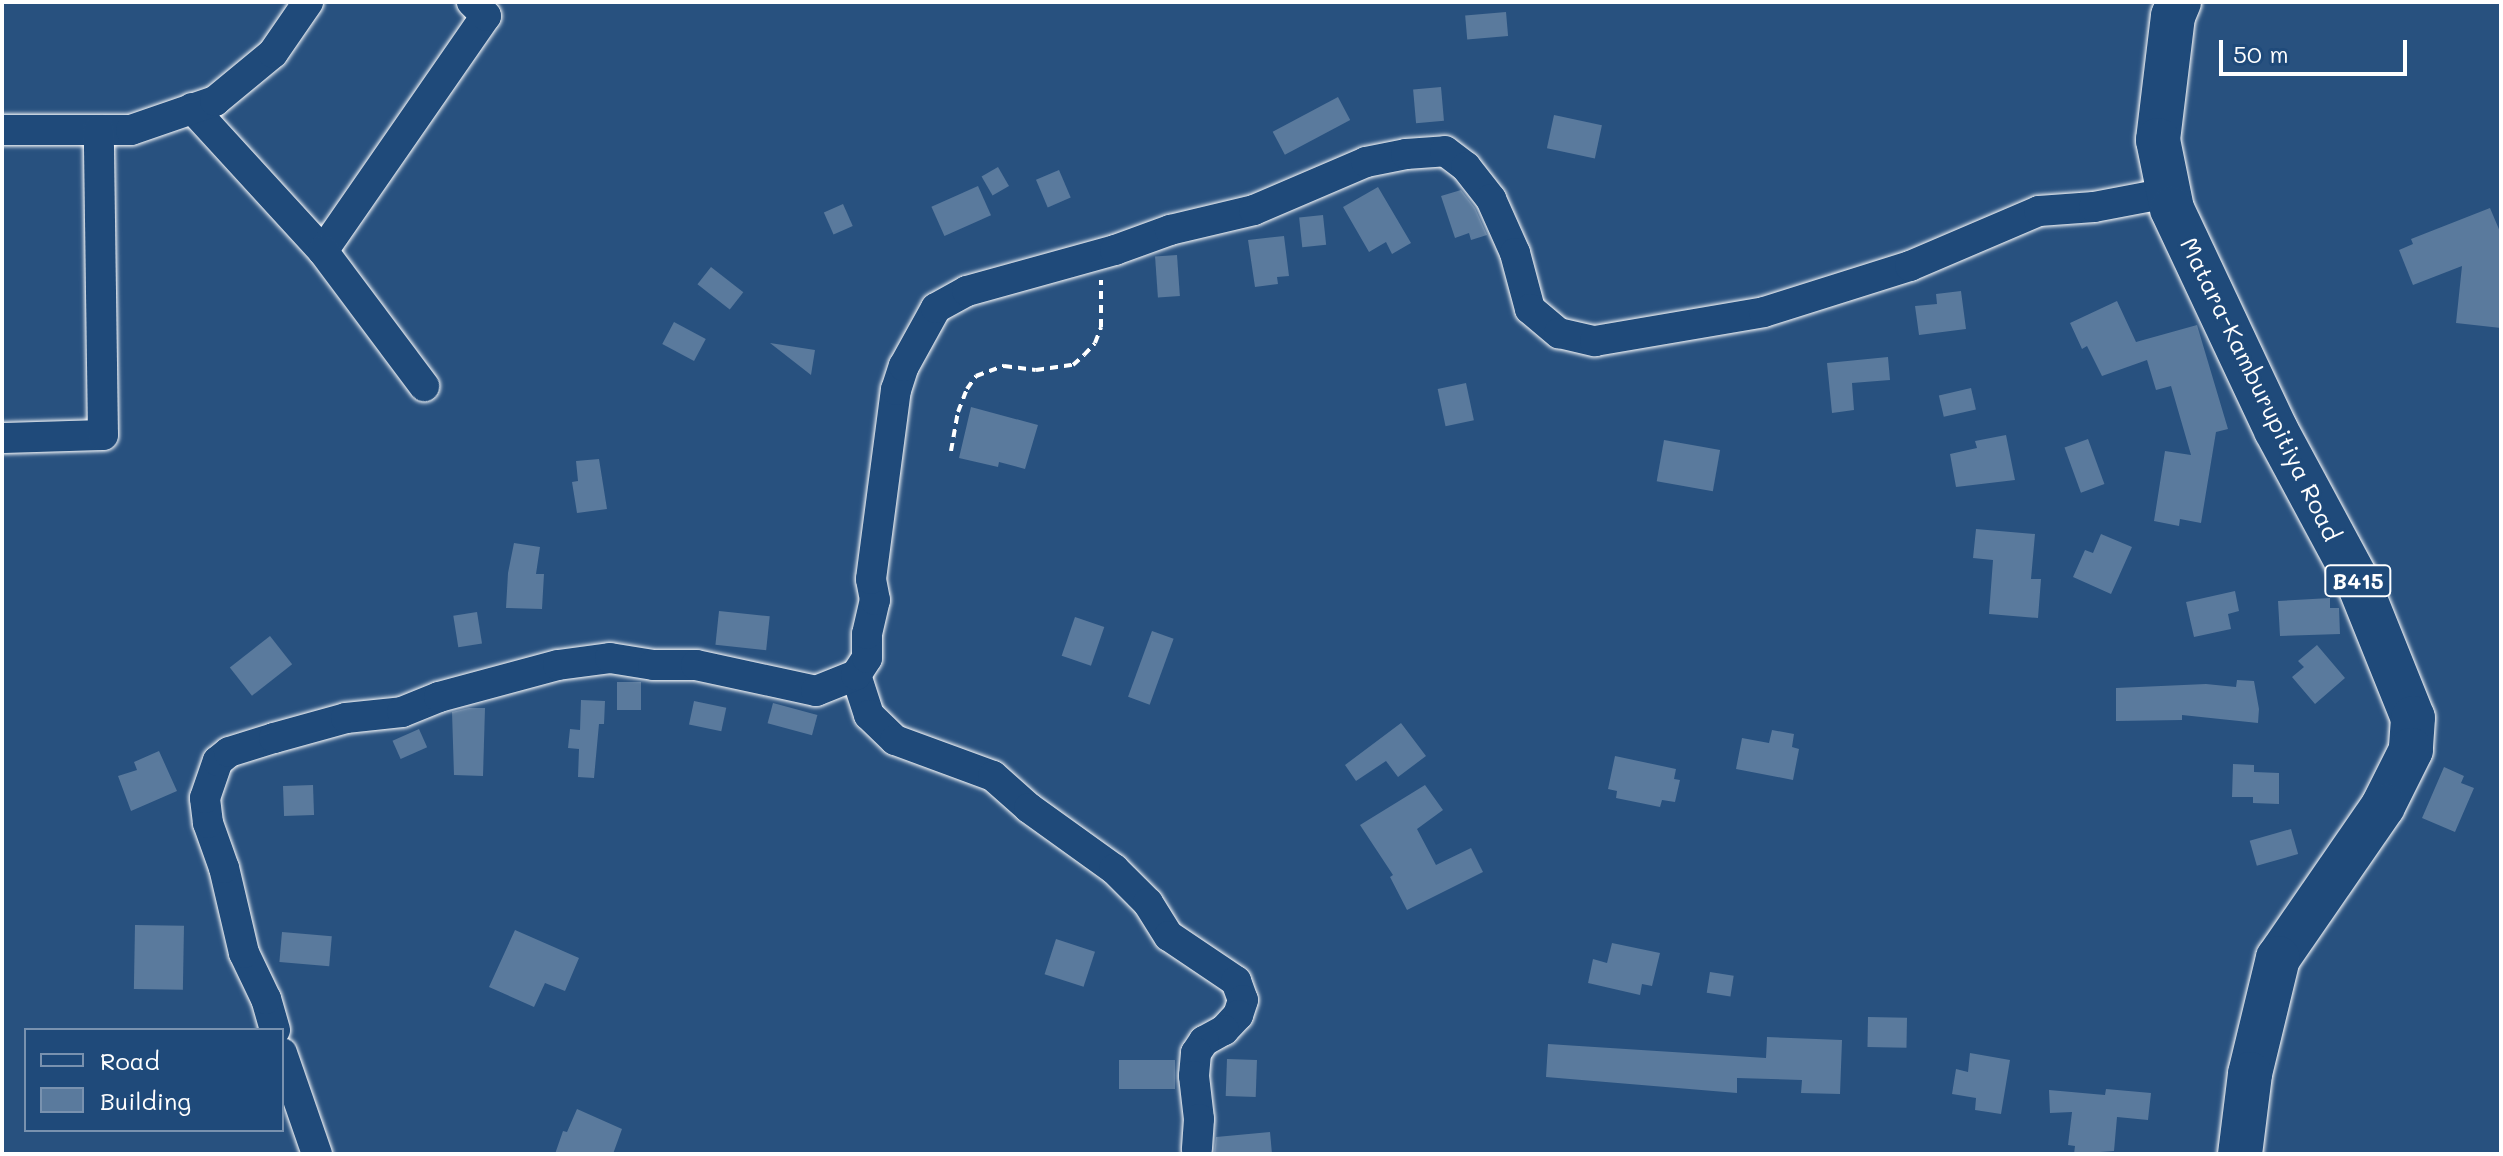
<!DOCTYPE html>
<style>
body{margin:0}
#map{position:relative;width:2503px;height:1156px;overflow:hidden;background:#28517f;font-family:Mali,sans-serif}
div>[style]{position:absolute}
.building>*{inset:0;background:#5a7a9d;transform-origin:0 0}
.path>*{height:4px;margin-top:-2px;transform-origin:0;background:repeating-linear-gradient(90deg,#fff 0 8px,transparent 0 14px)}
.roads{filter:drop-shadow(0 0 2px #fff) drop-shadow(0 0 2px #fff)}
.minor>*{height:30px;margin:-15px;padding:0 15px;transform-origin:15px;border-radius:15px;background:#1f4a7a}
.primary>*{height:44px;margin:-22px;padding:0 22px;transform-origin:22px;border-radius:22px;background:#1f4a7a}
span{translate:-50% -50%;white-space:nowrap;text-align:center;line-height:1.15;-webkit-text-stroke:6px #1f4a7a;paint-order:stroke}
.shield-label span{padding:2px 6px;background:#1f4a7a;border:2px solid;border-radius:6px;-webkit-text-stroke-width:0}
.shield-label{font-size:22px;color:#fff;font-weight:700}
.street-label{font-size:24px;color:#fff}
.frame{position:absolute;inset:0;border:4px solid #fff;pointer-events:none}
.legend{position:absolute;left:24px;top:1028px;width:260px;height:104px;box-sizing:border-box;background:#1f4a7a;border:2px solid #7992af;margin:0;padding:10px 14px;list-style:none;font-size:24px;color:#fff}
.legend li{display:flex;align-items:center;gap:16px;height:40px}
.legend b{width:40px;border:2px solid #7992af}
.scale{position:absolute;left:2219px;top:40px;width:188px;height:36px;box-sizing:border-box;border:4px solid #fff;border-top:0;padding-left:10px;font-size:24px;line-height:28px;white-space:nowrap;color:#fff;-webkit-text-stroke:6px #1f4a7a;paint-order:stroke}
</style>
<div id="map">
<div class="building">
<i style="left:1506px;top:12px;width:24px;height:41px;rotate:85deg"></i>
<i style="left:1441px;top:87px;width:34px;height:28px;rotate:85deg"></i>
<i style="left:1338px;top:97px;width:26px;height:74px;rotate:62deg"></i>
<i style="left:1554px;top:115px;width:49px;height:34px;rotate:12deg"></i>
<i style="left:998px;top:167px;width:22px;height:19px;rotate:60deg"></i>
<i style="left:1059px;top:170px;width:30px;height:25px;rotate:67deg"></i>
<i style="left:978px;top:186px;width:32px;height:51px;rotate:66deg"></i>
<i style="clip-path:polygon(1378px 187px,1411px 243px,1392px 254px,1386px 242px,1369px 252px,1343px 207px)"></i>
<i style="clip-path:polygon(1461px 190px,1475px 208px,1487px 235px,1471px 240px,1469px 233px,1455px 238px,1441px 196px)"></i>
<i style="left:843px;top:204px;width:24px;height:21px;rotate:66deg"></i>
<i style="clip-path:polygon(2490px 208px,2501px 234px,2501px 328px,2456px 323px,2462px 266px,2413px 285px,2399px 250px,2413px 244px,2411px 239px)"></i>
<i style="left:1323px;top:215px;width:30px;height:24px;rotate:84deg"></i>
<i style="clip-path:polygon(1284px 236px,1289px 276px,1277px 277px,1278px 284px,1255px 287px,1248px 240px)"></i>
<i style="left:1177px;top:255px;width:41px;height:22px;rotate:86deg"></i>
<i style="left:711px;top:267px;width:41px;height:22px;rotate:38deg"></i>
<i style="clip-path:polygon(1961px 291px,1966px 329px,1919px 335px,1915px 306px,1937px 304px,1936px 294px)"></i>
<i style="clip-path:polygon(2117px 301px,2136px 342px,2197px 325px,2228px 429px,2216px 432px,2201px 523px,2180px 519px,2179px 526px,2154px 521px,2165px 451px,2191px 455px,2171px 386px,2156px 390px,2147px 360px,2102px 376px,2087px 346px,2082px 349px,2070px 323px)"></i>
<i style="left:674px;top:322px;width:36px;height:25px;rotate:28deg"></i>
<i style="clip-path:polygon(770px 343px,815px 350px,811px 375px)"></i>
<i style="clip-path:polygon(1888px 357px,1890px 380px,1852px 383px,1854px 410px,1832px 413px,1827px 363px)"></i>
<i style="left:1466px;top:383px;width:38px;height:29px;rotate:78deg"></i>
<i style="left:1971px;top:388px;width:22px;height:33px;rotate:77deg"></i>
<i style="clip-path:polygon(971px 407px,1038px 425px,1025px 469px,999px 462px,998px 467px,959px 458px)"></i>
<i style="clip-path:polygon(2006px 435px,2015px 480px,1956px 487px,1950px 454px,1977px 448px,1975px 441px)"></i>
<i style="left:2088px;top:439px;width:48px;height:25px;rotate:70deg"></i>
<i style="left:1664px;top:440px;width:57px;height:42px;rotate:10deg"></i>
<i style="clip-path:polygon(599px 459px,607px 509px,577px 513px,572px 482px,578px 481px,576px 461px)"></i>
<i style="clip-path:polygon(1976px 529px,2035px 534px,2031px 579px,2041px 579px,2038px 618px,1989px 614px,1993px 560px,1973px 558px)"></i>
<i style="clip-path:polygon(2101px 534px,2132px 547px,2111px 594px,2073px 577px,2085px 550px,2093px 553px)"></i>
<i style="clip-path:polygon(514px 543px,540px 547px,536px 574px,544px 574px,542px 609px,506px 608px,508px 573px)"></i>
<i style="clip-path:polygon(2235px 591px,2239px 611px,2228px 614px,2231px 629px,2194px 637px,2186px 602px)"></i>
<i style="clip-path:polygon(2330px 598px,2330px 608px,2339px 608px,2340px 634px,2280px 636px,2278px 601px)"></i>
<i style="left:719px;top:611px;width:51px;height:34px;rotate:6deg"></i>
<i style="left:477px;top:612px;width:32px;height:24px;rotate:81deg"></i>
<i style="left:1075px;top:617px;width:31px;height:41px;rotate:19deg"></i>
<i style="left:1152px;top:631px;width:23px;height:70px;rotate:20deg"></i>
<i style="left:270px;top:636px;width:36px;height:51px;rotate:52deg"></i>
<i style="clip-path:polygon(2317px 645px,2345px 678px,2315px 704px,2292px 677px,2304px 667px,2298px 661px)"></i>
<i style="clip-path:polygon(2237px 680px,2254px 681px,2259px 709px,2258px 723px,2182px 715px,2182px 720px,2116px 721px,2116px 688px,2206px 684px,2236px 687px)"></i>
<i style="left:617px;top:682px;width:24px;height:28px"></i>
<i style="clip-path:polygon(581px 700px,605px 701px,604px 724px,599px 724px,594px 778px,578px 777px,579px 749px,568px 748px,570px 729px,580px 730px)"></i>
<i style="left:694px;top:701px;width:33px;height:24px;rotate:12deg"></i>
<i style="left:773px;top:703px;width:46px;height:21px;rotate:15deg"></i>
<i style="clip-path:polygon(469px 708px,485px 708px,483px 776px,454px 775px,452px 712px)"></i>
<i style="clip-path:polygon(1401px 723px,1426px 756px,1398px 777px,1386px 761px,1356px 781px,1345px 765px)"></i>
<i style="left:419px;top:729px;width:20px;height:29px;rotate:66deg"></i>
<i style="clip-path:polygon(1772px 730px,1794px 734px,1792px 747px,1799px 749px,1793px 780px,1736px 769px,1742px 738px,1769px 743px)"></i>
<i style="clip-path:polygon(159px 751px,177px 791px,131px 811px,118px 776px,137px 770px,134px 762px)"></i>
<i style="clip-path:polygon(1615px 756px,1676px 769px,1674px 779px,1680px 780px,1675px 802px,1662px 800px,1660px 807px,1616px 798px,1617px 791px,1608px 789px)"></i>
<i style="clip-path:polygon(2233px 764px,2254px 765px,2254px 772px,2279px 773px,2279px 804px,2253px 803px,2253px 797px,2232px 797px)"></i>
<i style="clip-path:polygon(2444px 767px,2464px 776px,2461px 783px,2474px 788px,2455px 832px,2422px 818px)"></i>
<i style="left:313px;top:785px;width:30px;height:30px;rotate:88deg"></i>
<i style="clip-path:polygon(1425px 785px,1443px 810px,1417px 829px,1436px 865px,1471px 848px,1483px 872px,1407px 910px,1390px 877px,1393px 875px,1360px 825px)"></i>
<i style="left:2291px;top:829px;width:26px;height:43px;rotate:74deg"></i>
<i style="left:135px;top:925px;width:49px;height:64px;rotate:1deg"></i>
<i style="clip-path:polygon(515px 930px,579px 958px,565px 991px,545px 983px,534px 1007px,489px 987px)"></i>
<i style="left:282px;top:932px;width:50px;height:30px;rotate:5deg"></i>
<i style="left:1056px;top:939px;width:41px;height:37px;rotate:18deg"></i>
<i style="clip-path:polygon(1612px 943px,1660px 953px,1652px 986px,1642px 984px,1640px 995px,1588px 983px,1593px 959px,1607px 963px)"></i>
<i style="left:1710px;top:972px;width:24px;height:21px;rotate:9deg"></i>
<i style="left:1868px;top:1017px;width:39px;height:30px;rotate:1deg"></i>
<i style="clip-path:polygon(1767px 1037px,1842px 1040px,1840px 1094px,1801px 1093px,1802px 1080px,1737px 1078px,1737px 1093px,1546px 1077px,1548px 1044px,1766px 1058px)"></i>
<i style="clip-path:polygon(1970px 1053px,2010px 1060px,2001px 1114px,1975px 1110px,1976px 1098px,1952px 1094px,1956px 1069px,1968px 1072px)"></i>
<i style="left:1227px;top:1059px;width:30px;height:37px;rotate:2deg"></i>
<i style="left:1119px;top:1060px;width:56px;height:29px"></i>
<i style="clip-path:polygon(2106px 1089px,2151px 1093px,2148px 1120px,2117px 1117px,2114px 1151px,2074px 1154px,2075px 1146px,2068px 1145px,2072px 1112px,2050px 1113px,2049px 1090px,2105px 1095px)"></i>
<i style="clip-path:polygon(577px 1109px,622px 1129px,613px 1154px,555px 1154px,563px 1131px,567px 1132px)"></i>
<i style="clip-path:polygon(1270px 1132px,1272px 1154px,1214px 1154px,1216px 1137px)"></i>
</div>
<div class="path">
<i style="left:951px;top:451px;width:40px;rotate:-80deg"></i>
<i style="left:958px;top:412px;width:25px;rotate:-69deg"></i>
<i style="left:967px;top:389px;width:16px;rotate:-55deg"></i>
<i style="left:976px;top:376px;width:30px;rotate:-20deg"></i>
<i style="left:1004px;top:366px;width:32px;rotate:7deg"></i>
<i style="left:1036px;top:370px;width:37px;rotate:-8deg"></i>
<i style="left:1073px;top:365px;width:15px;rotate:-42deg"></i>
<i style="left:1084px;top:355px;width:16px;rotate:-47deg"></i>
<i style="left:1095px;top:343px;width:17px;rotate:-69deg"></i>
<i style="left:1101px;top:327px;width:47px;rotate:-90deg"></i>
</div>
<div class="roads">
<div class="minor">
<i style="left:192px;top:108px;width:194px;rotate:47.5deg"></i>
<i style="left:323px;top:251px;width:286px;rotate:-55.3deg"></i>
<i style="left:486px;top:16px;width:20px;rotate:-135deg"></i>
<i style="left:2px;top:130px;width:129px"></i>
<i style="left:131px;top:130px;width:89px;rotate:-19deg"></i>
<i style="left:215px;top:101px;width:75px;rotate:-39.6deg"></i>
<i style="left:273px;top:53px;width:62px;rotate:-55.5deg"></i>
<i style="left:323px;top:251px;width:169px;rotate:53.2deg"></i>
<i style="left:2px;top:438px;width:101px;rotate:-1.7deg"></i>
<i style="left:103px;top:435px;width:305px;rotate:-90.8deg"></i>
<i style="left:856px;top:675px;width:42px;rotate:72deg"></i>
<i style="left:869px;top:715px;width:36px;rotate:44deg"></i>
<i style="left:895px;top:740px;width:104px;rotate:20.2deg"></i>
<i style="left:993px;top:776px;width:48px;rotate:41.6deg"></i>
<i style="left:1029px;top:808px;width:105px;rotate:35.7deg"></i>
<i style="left:1114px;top:869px;width:48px;rotate:45deg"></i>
<i style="left:1148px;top:903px;width:39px;rotate:58deg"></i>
<i style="left:1169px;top:936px;width:81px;rotate:33.9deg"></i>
<i style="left:1236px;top:981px;width:20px;rotate:70deg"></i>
<i style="left:1243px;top:1000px;width:16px;rotate:108deg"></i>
<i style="left:1238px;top:1015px;width:21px;rotate:133deg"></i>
<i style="left:1224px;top:1030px;width:23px;rotate:151deg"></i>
<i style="left:1204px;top:1041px;width:14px;rotate:124deg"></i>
<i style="left:1196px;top:1053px;width:23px;rotate:95deg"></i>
<i style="left:1194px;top:1076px;width:43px;rotate:83.4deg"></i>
<i style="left:1199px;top:1119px;width:30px;rotate:94deg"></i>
<i style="left:275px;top:1030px;width:32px;rotate:-106deg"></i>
<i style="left:266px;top:999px;width:51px;rotate:-115.6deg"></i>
<i style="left:244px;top:953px;width:87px;rotate:-103.2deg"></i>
<i style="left:224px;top:868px;width:48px;rotate:-109.6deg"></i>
<i style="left:208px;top:823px;width:25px;rotate:-97deg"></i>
<i style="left:205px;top:798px;width:39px;rotate:-71deg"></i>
<i style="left:218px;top:761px;width:14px;rotate:-39deg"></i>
<i style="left:229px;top:752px;width:47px;rotate:-17.3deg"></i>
<i style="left:274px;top:738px;width:75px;rotate:-15.5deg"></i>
<i style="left:346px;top:718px;width:56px;rotate:-6.1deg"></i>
<i style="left:402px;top:712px;width:40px;rotate:-22deg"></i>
<i style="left:439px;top:697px;width:123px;rotate:-15.1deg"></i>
<i style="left:558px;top:665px;width:52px;rotate:-7.7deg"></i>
<i style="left:610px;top:658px;width:44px;rotate:9.2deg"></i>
<i style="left:653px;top:665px;width:43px"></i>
<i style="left:696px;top:665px;width:123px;rotate:12.2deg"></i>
<i style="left:816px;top:691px;width:43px;rotate:-21.8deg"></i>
<i style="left:856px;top:675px;width:20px;rotate:-57deg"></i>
<i style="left:867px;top:658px;width:24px;rotate:-90deg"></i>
<i style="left:867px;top:634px;width:35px;rotate:-77deg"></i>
<i style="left:875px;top:600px;width:21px;rotate:-101deg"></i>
<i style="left:871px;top:579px;width:191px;rotate:-82.5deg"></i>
<i style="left:896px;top:390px;width:25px;rotate:-72deg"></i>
<i style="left:904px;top:366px;width:66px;rotate:-61.1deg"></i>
<i style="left:936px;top:308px;width:35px;rotate:-29deg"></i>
<i style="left:967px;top:291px;width:154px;rotate:-15.5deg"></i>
<i style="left:1115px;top:250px;width:59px;rotate:-20deg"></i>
<i style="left:1170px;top:230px;width:86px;rotate:-13.4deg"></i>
<i style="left:1254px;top:210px;width:122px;rotate:-23.2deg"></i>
<i style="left:1366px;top:162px;width:41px;rotate:-11.3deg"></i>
<i style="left:1406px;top:154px;width:39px;rotate:-4deg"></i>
<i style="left:1445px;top:151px;width:26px;rotate:37deg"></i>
<i style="left:1466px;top:167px;width:41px;rotate:52deg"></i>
<i style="left:1491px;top:199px;width:59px;rotate:66deg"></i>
<i style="left:1515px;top:253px;width:58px;rotate:75deg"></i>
<i style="left:1530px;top:309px;width:38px;rotate:40deg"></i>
<i style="left:1559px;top:333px;width:37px;rotate:13deg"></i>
<i style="left:1595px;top:341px;width:171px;rotate:-9.7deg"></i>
<i style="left:1764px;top:312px;width:153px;rotate:-17.5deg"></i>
<i style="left:1910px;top:266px;width:140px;rotate:-23.1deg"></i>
<i style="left:2039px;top:211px;width:55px;rotate:-4.2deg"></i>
<i style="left:2094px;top:207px;width:75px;rotate:-10.7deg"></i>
<i style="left:282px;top:1053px;width:107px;rotate:70.9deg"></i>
</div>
<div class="primary">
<i style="left:2179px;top:2px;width:15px;rotate:113deg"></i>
<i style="left:2173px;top:16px;width:125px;rotate:96.9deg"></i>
<i style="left:2158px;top:140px;width:70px;rotate:78.5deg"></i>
<i style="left:2172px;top:209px;width:244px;rotate:64.8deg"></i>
<i style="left:2276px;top:430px;width:175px;rotate:61.7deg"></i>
<i style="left:2359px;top:584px;width:144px;rotate:68.1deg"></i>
<i style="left:2413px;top:718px;width:32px;rotate:94deg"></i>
<i style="left:2411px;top:750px;width:63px;rotate:116.6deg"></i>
<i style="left:2383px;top:806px;width:185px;rotate:124.6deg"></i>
<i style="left:2278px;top:958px;width:119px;rotate:103.6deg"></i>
<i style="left:2250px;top:1074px;width:81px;rotate:97.1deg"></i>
</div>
</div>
<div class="shield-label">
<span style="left:2358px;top:581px">B415</span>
</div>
<div class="street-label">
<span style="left:2261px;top:389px;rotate:64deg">Matara-Kamburupitiya Road</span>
</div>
<div class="frame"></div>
<ul class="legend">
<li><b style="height:10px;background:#1f4a7a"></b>Road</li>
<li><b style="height:22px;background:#5a7a9d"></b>Building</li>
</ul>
<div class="scale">50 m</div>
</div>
